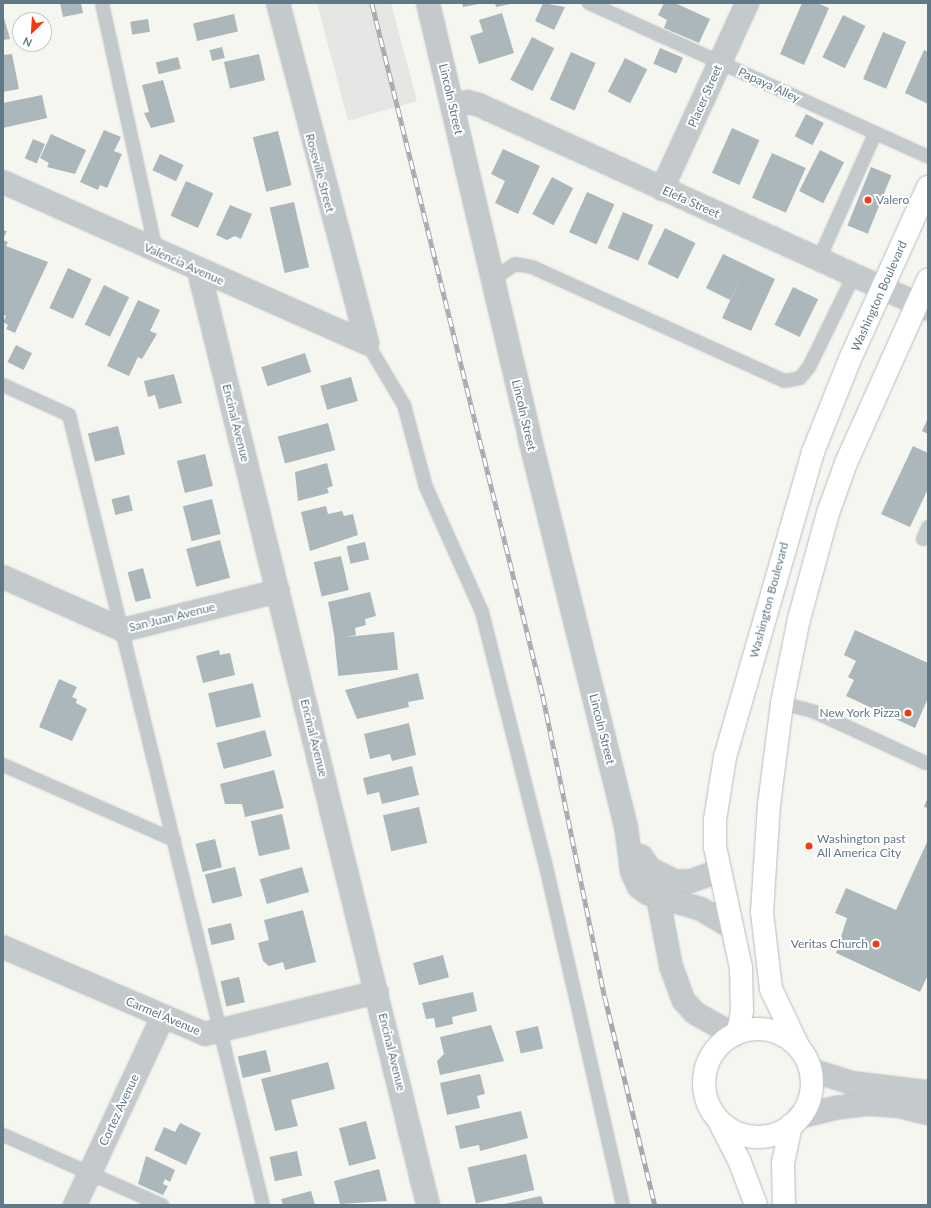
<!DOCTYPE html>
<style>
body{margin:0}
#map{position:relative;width:931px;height:1208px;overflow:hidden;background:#f6f6f1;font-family:Lato,sans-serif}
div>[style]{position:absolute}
.built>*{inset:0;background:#e6e7e5}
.building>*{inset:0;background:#acb7bb;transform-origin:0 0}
.roads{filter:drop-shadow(0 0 1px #b6bcc0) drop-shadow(0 0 1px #b6bcc0)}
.service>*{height:12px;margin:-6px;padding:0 6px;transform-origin:6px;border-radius:6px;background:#c4c9cc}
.minor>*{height:22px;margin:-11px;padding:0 11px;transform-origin:11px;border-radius:11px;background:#c4c9cc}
.secondary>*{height:22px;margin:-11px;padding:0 11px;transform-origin:11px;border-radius:11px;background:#fff}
.secondary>.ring{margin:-11px;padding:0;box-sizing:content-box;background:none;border:22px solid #fff;border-radius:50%}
.rail>*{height:4.5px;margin-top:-2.25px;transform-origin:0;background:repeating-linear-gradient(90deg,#fff 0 9px,#a4abb0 0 18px);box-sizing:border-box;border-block:1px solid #a4abb0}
.dots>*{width:11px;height:11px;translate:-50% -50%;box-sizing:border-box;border:2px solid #fff;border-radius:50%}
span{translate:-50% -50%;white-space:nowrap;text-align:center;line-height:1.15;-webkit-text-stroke:4px #fff;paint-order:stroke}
.street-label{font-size:12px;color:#617886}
.poi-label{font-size:12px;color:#617886}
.left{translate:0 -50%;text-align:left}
.right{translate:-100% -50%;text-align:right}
.frame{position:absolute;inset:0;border:4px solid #617886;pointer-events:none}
.north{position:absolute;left:12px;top:12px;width:40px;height:40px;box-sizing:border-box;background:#fff;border:1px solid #c0c9cf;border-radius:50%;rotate:205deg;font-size:11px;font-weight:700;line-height:16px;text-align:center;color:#617886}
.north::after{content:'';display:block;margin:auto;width:14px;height:18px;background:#f53a12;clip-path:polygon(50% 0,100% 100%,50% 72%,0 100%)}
</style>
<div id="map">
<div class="built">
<i style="clip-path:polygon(317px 3px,391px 3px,417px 101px,348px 121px)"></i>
</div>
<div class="building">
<i style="clip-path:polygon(60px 3px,81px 3px,83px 13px,63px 17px)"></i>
<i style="clip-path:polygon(462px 3px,479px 3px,479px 4px,463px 7px)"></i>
<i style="clip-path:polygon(495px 3px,510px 3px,510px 4px,496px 7px)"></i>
<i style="clip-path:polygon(543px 3px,565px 7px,554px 30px,535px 21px)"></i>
<i style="clip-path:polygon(664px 3px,675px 3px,710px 19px,699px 43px,664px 28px,667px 20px,658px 15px)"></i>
<i style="clip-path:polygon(802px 3px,817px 3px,829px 8px,804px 65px,780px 54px)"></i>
<i style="clip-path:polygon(502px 13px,514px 53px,479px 64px,470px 36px,483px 32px,479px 20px)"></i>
<i style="clip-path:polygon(3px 14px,10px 39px,3px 40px)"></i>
<i style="left:234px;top:14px;width:18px;height:42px;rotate:77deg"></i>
<i style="left:843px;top:15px;width:25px;height:47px;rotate:26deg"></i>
<i style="left:148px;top:19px;width:13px;height:18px;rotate:81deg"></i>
<i style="left:883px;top:32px;width:25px;height:51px;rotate:23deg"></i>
<i style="left:532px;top:37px;width:25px;height:48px;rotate:27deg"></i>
<i style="left:222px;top:47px;width:11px;height:13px;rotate:75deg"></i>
<i style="left:660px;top:48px;width:25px;height:17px;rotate:23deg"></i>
<i style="clip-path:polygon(924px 50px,928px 52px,928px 104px,905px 93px)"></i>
<i style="left:571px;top:52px;width:27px;height:52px;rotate:24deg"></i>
<i style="clip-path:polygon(12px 54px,19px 89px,3px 92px,3px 55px)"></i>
<i style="left:259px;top:54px;width:27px;height:36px;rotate:77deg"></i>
<i style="left:178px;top:57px;width:12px;height:23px;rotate:76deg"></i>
<i style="left:625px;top:58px;width:25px;height:38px;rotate:27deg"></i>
<i style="clip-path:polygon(163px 80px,175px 122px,151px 128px,144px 113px,149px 112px,142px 85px)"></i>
<i style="clip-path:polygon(42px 95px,47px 118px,3px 128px,3px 103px)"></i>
<i style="left:806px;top:114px;width:20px;height:25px;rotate:27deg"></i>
<i style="left:732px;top:128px;width:30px;height:49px;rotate:24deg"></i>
<i style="clip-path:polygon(104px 130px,121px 137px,114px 151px,122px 154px,107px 188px,100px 185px,98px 190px,80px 182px)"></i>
<i style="left:278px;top:131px;width:56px;height:26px;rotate:76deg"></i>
<i style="clip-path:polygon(51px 134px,86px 150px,75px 174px,47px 167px,49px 163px,40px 158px)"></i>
<i style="left:33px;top:139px;width:13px;height:21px;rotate:23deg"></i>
<i style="clip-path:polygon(503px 149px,540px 166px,518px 214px,495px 203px,505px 181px,491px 174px)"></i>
<i style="left:820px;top:150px;width:27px;height:46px;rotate:27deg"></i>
<i style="left:772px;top:153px;width:37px;height:49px;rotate:24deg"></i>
<i style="left:160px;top:154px;width:26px;height:18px;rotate:25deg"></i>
<i style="left:871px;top:167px;width:22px;height:63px;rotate:22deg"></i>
<i style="left:552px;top:177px;width:24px;height:42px;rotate:28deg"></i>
<i style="left:186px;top:181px;width:30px;height:38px;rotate:24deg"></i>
<i style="left:587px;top:192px;width:30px;height:44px;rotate:24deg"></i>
<i style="left:294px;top:202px;width:67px;height:25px;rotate:77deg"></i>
<i style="clip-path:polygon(230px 205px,252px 214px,241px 239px,235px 236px,227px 240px,216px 235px)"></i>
<i style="left:623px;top:212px;width:33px;height:39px;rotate:23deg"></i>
<i style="left:665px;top:228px;width:34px;height:40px;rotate:26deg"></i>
<i style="clip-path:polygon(3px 230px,7px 231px,3px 239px)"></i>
<i style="clip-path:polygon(3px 240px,8px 242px,6px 246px,48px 262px,15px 333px,6px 329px,8px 325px,3px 322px,6px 316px,3px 314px)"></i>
<i style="clip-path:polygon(723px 254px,775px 279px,751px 331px,722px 318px,741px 277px,730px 300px,706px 288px)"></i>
<i style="left:68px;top:268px;width:26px;height:44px;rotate:25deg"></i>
<i style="left:104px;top:285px;width:28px;height:44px;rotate:26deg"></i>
<i style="left:793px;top:287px;width:28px;height:42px;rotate:26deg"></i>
<i style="clip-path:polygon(138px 300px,160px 310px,150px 331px,157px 334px,142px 359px,138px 357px,129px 376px,107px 366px)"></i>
<i style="left:16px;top:345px;width:18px;height:19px;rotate:27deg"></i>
<i style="left:305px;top:353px;width:20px;height:46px;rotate:72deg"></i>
<i style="clip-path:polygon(174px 374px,182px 403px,159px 409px,155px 395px,148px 397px,144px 381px)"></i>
<i style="left:351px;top:377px;width:25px;height:32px;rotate:74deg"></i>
<i style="clip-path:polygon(928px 418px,928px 434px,922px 431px)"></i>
<i style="left:328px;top:423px;width:28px;height:52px;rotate:75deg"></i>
<i style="left:118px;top:426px;width:29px;height:31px;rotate:76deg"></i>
<i style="clip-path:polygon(913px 446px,928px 453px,928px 489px,910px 527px,881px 514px)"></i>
<i style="left:205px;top:454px;width:33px;height:29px;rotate:76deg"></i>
<i style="clip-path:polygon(327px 463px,333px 486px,327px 488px,329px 493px,298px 501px,295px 472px)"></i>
<i style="left:129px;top:495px;width:16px;height:18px;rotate:76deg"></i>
<i style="left:212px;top:499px;width:36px;height:30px;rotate:76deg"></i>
<i style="clip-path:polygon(326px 506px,328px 514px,342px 511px,344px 516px,353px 514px,358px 535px,310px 551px,301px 512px)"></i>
<i style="left:220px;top:540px;width:39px;height:35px;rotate:75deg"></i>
<i style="left:365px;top:542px;width:18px;height:19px;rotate:77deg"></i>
<i style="left:341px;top:556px;width:35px;height:28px;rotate:77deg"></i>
<i style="left:143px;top:568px;width:31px;height:16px;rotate:75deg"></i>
<i style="clip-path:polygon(370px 592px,376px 616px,365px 619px,366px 625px,355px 628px,356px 635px,335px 640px,328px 602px)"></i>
<i style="clip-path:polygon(855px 630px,928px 663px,928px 698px,915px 728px,846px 696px,854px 680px,848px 677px,856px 661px,844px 655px)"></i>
<i style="left:394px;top:632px;width:38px;height:60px;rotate:84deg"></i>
<i style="clip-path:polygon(219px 650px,220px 655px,230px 653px,235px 675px,203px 683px,196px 656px)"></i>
<i style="clip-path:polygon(418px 673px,424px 699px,408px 702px,409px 707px,357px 719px,345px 690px)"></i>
<i style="clip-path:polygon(59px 679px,77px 687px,72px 697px,77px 699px,76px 703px,87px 709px,72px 741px,39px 727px)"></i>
<i style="left:253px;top:683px;width:35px;height:46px;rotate:77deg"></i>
<i style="clip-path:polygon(409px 723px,416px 755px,392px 761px,390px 754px,370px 759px,364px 734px)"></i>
<i style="left:265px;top:730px;width:27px;height:50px;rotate:75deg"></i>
<i style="clip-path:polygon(412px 766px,419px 795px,382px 804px,379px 792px,367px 795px,363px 778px)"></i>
<i style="clip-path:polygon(274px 770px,284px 808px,245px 817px,242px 804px,225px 804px,220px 784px)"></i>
<i style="clip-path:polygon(928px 797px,928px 808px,924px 807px)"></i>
<i style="left:419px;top:807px;width:37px;height:37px;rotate:77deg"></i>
<i style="left:282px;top:814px;width:36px;height:32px;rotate:77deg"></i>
<i style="left:215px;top:839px;width:29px;height:20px;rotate:76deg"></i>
<i style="clip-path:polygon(928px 840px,928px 975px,920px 992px,836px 953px,847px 918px,835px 913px,846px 888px,896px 910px)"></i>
<i style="left:235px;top:867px;width:30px;height:31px;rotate:76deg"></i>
<i style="left:302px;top:867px;width:26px;height:44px;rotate:74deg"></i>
<i style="clip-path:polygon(303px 910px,316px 962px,285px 970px,283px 962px,269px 966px,263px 961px,258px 943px,269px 940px,264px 920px)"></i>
<i style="left:231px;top:923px;width:17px;height:24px;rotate:77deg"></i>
<i style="left:443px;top:955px;width:23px;height:31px;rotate:75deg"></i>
<i style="left:239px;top:977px;width:26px;height:19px;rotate:77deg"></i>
<i style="clip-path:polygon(473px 992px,477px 1011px,452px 1017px,453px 1024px,436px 1028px,434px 1018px,426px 1019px,422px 1003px)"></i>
<i style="clip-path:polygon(491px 1025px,504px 1061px,440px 1075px,437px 1061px,444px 1054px,440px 1037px)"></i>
<i style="left:538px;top:1026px;width:23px;height:23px;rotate:77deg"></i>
<i style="left:266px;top:1050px;width:22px;height:29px;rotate:77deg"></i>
<i style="clip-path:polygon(328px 1062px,335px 1089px,291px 1100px,298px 1126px,275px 1131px,261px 1079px)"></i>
<i style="clip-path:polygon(480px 1074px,485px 1094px,477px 1096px,480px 1108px,447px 1115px,440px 1083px)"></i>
<i style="clip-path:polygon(521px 1111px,528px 1138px,480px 1151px,479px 1145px,460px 1149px,455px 1126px)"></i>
<i style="left:366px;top:1121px;width:39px;height:28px;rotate:75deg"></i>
<i style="clip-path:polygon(180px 1123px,201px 1133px,186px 1165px,154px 1150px,164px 1127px,175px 1132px)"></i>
<i style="left:297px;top:1151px;width:25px;height:28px;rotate:78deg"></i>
<i style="left:526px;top:1154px;width:37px;height:60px;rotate:77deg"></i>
<i style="clip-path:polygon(146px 1156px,175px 1170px,170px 1182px,165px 1179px,163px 1184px,168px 1186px,163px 1195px,138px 1184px)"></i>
<i style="clip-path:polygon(379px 1169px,387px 1201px,340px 1204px,334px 1181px)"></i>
<i style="clip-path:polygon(311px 1191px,315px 1205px,283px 1205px,281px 1199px)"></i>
<i style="clip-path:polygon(541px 1196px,544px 1205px,504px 1205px,504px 1204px)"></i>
</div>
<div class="roads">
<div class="service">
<i style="left:102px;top:3px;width:254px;rotate:77.7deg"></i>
<i style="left:589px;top:3px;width:372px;rotate:24.4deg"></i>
<i style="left:819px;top:259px;width:137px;rotate:-65.9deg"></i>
<i style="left:493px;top:279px;width:27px;rotate:-34deg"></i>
<i style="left:515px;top:264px;width:17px;rotate:10deg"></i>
<i style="left:532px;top:267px;width:277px;rotate:24.3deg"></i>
<i style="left:785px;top:381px;width:15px;rotate:-11deg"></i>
<i style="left:800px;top:378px;width:14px;rotate:-51deg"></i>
<i style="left:809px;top:367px;width:102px;rotate:-63.9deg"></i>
<i style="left:367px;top:343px;width:72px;rotate:59.2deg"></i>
<i style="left:404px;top:405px;width:85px;rotate:75deg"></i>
<i style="left:426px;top:487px;width:137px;rotate:65.9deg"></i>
<i style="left:482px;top:612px;width:258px;rotate:75.9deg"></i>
<i style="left:545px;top:862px;width:352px;rotate:77.2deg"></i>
<i style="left:3px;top:385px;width:72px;rotate:24.4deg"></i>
<i style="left:69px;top:415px;width:813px;rotate:76.2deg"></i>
<i style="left:923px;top:539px;width:13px;rotate:-67deg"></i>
<i style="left:782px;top:703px;width:34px;rotate:15deg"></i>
<i style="left:815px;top:712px;width:122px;rotate:24.7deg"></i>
<i style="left:3px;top:765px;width:187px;rotate:23.7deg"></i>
<i style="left:3px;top:1135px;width:174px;rotate:23.8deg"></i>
</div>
<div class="minor">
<i style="left:278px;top:3px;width:351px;rotate:75.3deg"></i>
<i style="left:428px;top:3px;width:444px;rotate:76.8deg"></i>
<i style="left:529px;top:435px;width:403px;rotate:76.1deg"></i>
<i style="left:626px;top:826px;width:46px;rotate:82.6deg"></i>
<i style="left:632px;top:872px;width:17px;rotate:65deg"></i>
<i style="left:639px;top:887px;width:10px;rotate:37deg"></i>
<i style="left:647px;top:893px;width:56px;rotate:16.5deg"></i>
<i style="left:701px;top:909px;width:35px;rotate:31deg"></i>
<i style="left:452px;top:106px;width:16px;rotate:-15deg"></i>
<i style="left:467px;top:102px;width:12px;rotate:14deg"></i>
<i style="left:479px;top:105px;width:493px;rotate:24.4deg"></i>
<i style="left:3px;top:182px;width:398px;rotate:23.9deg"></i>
<i style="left:662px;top:189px;width:205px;rotate:-65.4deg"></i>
<i style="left:199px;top:271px;width:962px;rotate:76.22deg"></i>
<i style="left:3px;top:577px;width:131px;rotate:23.8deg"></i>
<i style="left:123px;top:630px;width:160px;rotate:-14.1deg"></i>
<i style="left:641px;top:856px;width:16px;rotate:55deg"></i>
<i style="left:650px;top:869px;width:28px;rotate:26deg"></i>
<i style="left:675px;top:881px;width:16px"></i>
<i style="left:691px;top:881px;width:30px;rotate:-20deg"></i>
<i style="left:652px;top:885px;width:14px;rotate:65deg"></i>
<i style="left:658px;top:898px;width:69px;rotate:79.2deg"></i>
<i style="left:671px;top:966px;width:37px;rotate:70deg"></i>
<i style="left:684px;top:1001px;width:16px;rotate:47deg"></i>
<i style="left:695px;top:1013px;width:45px;rotate:29.4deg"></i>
<i style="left:3px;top:947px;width:220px;rotate:23.3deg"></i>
<i style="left:205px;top:1034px;width:177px;rotate:-13.7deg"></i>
<i style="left:811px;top:1070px;width:43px;rotate:17.6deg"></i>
<i style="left:852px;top:1083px;width:77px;rotate:6.8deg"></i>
<i style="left:799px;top:1117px;width:36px;rotate:-14deg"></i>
<i style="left:834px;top:1108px;width:35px;rotate:-7deg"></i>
<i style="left:869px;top:1104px;width:30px;rotate:4deg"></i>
<i style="left:899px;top:1106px;width:30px;rotate:14deg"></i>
<i style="left:75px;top:1205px;width:208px;rotate:-65deg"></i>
</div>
<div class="secondary">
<i class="ring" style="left:704px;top:1029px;width:86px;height:86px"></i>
<i style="left:738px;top:1033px;width:22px;rotate:-80deg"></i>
<i style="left:742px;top:1011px;width:43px;rotate:-91.3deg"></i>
<i style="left:741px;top:968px;width:124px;rotate:-102.1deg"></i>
<i style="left:715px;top:847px;width:27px;rotate:-90deg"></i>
<i style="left:715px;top:820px;width:64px;rotate:-81deg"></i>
<i style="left:725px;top:757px;width:317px;rotate:-73.9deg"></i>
<i style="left:813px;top:452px;width:100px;rotate:-68.3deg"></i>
<i style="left:850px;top:359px;width:189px;rotate:-65.6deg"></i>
<i style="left:798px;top:1046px;width:63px;rotate:-115.3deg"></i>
<i style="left:771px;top:989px;width:78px;rotate:-96.7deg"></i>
<i style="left:762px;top:912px;width:107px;rotate:-86.3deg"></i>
<i style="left:769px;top:805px;width:103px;rotate:-82.7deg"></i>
<i style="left:782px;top:703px;width:86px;rotate:-78.6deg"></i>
<i style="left:799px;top:619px;width:110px;rotate:-74.7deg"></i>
<i style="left:828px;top:513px;width:53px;rotate:-70.2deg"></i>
<i style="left:846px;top:463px;width:201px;rotate:-65.9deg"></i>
<i style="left:719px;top:1121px;width:44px;rotate:62.9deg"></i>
<i style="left:739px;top:1160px;width:48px;rotate:69.3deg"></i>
<i style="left:784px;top:1205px;width:42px;rotate:-91.4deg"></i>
<i style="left:783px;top:1163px;width:39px;rotate:-78deg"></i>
</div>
</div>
<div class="rail">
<i style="left:372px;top:3px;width:714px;rotate:76.14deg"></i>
<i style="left:543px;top:696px;width:307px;rotate:78.4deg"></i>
<i style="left:605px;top:997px;width:214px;rotate:76.5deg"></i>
</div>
<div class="dots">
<i style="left:868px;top:200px;background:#f53a12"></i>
<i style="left:908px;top:713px;background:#f53a12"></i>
<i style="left:809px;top:846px;background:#f53a12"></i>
<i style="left:876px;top:944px;background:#f53a12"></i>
</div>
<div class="street-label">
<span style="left:769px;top:85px;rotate:25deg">Papaya Alley</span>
<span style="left:705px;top:96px;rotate:-66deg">Placer Street</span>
<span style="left:451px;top:99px;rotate:77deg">Lincoln Street</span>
<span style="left:320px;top:173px;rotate:75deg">Roseville Street</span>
<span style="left:691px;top:202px;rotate:24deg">Elefa Street</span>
<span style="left:184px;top:264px;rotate:24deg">Valencia Avenue</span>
<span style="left:879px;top:296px;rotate:-66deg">Washington Boulevard</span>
<span style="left:524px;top:415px;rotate:77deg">Lincoln Street</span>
<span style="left:236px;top:423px;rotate:76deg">Encinal Avenue</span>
<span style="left:769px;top:600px;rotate:-75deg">Washington Boulevard</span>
<span style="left:172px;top:617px;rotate:-14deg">San Juan Avenue</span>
<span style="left:602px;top:729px;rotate:76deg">Lincoln Street</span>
<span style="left:314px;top:738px;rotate:76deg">Encinal Avenue</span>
<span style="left:163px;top:1016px;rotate:23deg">Carmel Avenue</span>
<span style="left:392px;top:1052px;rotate:76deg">Encinal Avenue</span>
<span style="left:119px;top:1110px;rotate:-65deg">Cortez Avenue</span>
</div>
<div class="poi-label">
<span class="left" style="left:876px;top:200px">Valero</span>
<span class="right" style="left:900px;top:713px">New York Pizza</span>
<span class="left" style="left:817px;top:846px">Washington past<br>All America City</span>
<span class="right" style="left:868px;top:944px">Veritas Church</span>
</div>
<div class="frame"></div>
<div class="north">N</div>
</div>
